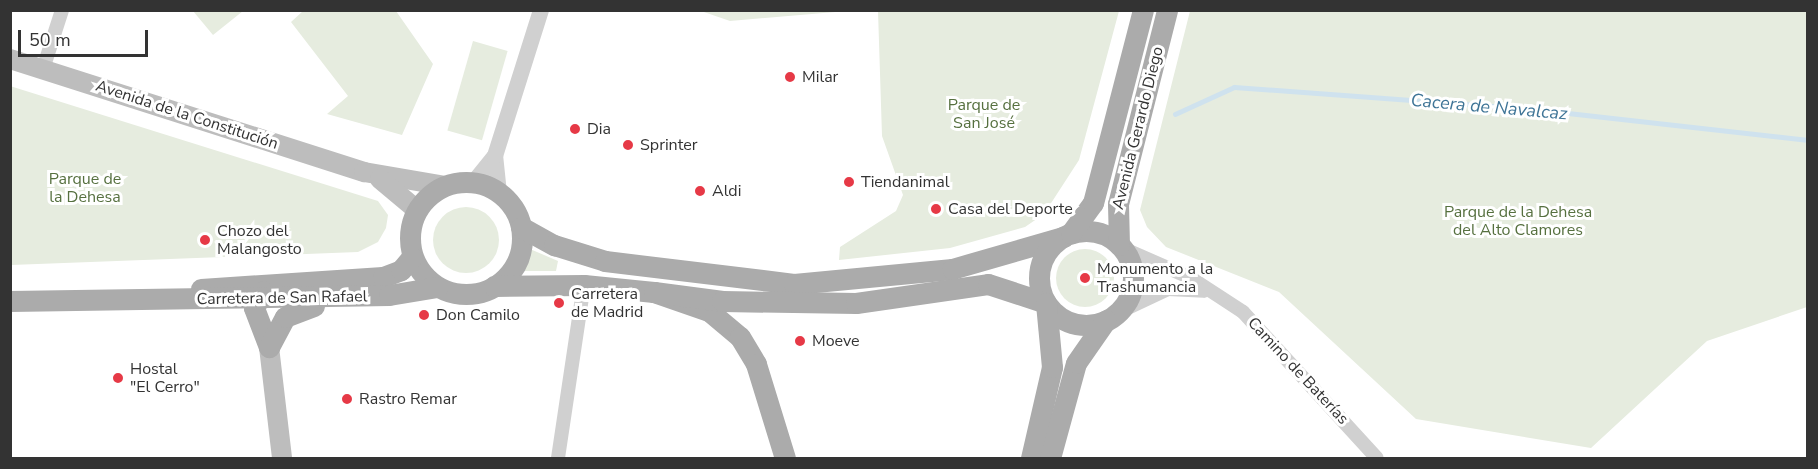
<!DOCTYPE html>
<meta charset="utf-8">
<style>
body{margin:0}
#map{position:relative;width:1818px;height:469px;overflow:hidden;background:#fff;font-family:"Nunito Sans",sans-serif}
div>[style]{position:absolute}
.green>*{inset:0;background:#e6ecdf;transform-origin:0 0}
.round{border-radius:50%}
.stream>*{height:5px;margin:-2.5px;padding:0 2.5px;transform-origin:2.5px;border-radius:2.5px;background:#cfe2ee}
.minor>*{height:14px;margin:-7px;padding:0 7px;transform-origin:7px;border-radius:7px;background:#d0d0d0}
.tertiary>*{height:16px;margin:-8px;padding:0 8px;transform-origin:8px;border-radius:8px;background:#d0d0d0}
.secondary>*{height:20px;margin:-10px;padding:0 10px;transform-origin:10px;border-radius:10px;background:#bdbdbd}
.primary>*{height:21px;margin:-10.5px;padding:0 10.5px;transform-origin:10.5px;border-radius:10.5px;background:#ababab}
.primary>.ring{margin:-10.5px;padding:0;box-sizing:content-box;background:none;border:21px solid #ababab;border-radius:50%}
.dots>*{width:16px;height:16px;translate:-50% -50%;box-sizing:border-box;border:3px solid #fff;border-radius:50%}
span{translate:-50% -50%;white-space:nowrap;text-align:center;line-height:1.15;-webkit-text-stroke:6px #fff;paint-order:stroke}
.poi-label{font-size:16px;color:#333}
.left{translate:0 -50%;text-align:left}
.park-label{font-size:16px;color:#56703f}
.street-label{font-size:16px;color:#333}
.water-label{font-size:18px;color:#3f7597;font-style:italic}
.frame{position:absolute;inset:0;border:12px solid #333;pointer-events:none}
.scale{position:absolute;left:18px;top:30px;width:130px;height:27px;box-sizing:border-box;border:3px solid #333;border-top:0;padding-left:8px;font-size:18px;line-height:21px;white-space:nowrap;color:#333;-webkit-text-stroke:4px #fff;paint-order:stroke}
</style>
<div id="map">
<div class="green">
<i style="clip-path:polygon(193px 11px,243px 11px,213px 35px)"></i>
<i style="clip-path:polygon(303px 11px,396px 11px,433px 64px,402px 135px,327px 114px,348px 96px,291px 22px)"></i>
<i style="clip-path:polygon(701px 11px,847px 11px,730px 21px)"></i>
<i style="clip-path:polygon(878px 11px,1119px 11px,1079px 160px,1044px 214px,1025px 227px,950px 248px,839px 260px,840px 247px,896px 211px,903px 195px,882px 136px)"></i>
<i style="clip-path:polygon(1190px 11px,1807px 11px,1807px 307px,1707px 341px,1591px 448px,1416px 419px,1279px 292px,1166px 247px,1147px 227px,1140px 210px)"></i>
<i style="left:473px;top:41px;width:36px;height:93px;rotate:16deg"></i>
<i style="clip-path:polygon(10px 86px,378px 201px,388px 215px,386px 228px,378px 242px,358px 252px,11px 265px)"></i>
<i class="round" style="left:433px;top:207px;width:66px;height:66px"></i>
<i style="clip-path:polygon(530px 249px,558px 261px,556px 271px,523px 271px)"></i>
<i class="round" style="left:1056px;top:249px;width:58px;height:58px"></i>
</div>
<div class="stream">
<i style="left:1175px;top:114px;width:65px;rotate:-24.6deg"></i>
<i style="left:1234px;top:87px;width:299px;rotate:4.2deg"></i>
<i style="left:1532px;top:109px;width:278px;rotate:6.4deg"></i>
</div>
<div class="minor">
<i style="left:43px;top:69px;width:62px;rotate:-72.1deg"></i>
<i style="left:1122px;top:248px;width:75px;rotate:23.5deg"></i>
<i style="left:1191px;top:278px;width:62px;rotate:33.2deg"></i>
<i style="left:1243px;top:312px;width:198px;rotate:47.5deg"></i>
<i style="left:1113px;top:315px;width:61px;rotate:-25.3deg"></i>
<i style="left:1168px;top:289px;width:36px;rotate:3deg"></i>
<i style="left:558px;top:458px;width:175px;rotate:-81.5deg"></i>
</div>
<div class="tertiary">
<i style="left:473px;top:183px;width:35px;rotate:-51deg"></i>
<i style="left:499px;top:193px;width:37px;rotate:-96deg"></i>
<i style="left:495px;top:156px;width:153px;rotate:-72.5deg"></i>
</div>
<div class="secondary">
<i style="left:10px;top:59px;width:372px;rotate:17.7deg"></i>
<i style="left:364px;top:172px;width:83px;rotate:9.7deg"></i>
<i style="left:380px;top:179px;width:48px;rotate:40deg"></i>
<i style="left:269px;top:347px;width:112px;rotate:83.3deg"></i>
</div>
<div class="primary">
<i class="ring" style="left:410px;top:182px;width:91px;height:91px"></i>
<i style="left:521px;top:227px;width:38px;rotate:29deg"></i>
<i style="left:554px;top:245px;width:53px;rotate:17.4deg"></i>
<i style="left:605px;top:261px;width:190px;rotate:6.9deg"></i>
<i style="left:794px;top:284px;width:159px;rotate:-5.4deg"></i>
<i style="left:952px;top:269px;width:116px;rotate:-16.1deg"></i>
<i class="ring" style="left:1039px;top:231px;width:73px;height:73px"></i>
<i style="left:1071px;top:233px;width:37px;rotate:-54deg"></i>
<i style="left:1093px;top:203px;width:199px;rotate:-75.5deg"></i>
<i style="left:1119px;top:245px;width:41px;rotate:-91.4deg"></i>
<i style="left:1118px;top:204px;width:200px;rotate:-75.8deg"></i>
<i style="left:494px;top:286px;width:90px;rotate:-0.6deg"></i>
<i style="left:584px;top:285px;width:70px;rotate:5.7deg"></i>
<i style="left:654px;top:292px;width:58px;rotate:19.1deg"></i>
<i style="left:709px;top:311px;width:40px;rotate:40deg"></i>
<i style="left:740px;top:337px;width:31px;rotate:59deg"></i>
<i style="left:756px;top:364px;width:98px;rotate:72.9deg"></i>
<i style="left:201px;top:289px;width:182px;rotate:-3.8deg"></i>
<i style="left:383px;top:277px;width:19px;rotate:-21deg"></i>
<i style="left:401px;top:270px;width:17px;rotate:-50deg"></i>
<i style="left:263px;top:291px;width:19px;rotate:118deg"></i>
<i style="left:254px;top:308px;width:42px;rotate:69deg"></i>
<i style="left:654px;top:292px;width:69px;rotate:7.5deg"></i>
<i style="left:722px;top:301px;width:134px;rotate:0.9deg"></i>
<i style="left:856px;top:303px;width:133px;rotate:-8.2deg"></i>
<i style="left:988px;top:284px;width:61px;rotate:18.1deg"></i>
<i style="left:10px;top:301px;width:379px;rotate:-0.9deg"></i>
<i style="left:389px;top:295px;width:49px;rotate:-9.5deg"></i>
<i style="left:269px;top:347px;width:34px;rotate:-62deg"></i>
<i style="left:285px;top:317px;width:31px;rotate:-21deg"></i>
<i style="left:1031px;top:458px;width:93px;rotate:-77deg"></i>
<i style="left:1052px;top:367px;width:64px;rotate:-95.4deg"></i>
<i style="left:1050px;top:458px;width:98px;rotate:-74.7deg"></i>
<i style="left:1076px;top:363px;width:52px;rotate:-55.1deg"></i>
</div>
<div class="dots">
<i style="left:790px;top:77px;background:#e63946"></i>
<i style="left:575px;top:129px;background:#e63946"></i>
<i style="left:628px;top:145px;background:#e63946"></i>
<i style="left:849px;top:182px;background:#e63946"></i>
<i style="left:700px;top:191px;background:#e63946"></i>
<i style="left:936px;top:209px;background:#e63946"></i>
<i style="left:205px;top:240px;background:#e63946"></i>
<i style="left:1085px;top:278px;background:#e63946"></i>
<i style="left:559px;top:303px;background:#e63946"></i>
<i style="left:424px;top:315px;background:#e63946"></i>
<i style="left:800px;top:341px;background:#e63946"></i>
<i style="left:118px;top:378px;background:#e63946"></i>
<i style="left:347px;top:399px;background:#e63946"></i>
</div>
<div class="poi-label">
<span class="left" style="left:802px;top:77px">Milar</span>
<span class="left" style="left:587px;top:129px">Dia</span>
<span class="left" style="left:640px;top:145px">Sprinter</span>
<span class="left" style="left:861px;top:182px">Tiendanimal</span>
<span class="left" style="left:712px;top:191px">Aldi</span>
<span class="left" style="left:948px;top:209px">Casa del Deporte</span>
<span class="left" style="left:217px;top:240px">Chozo del<br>Malangosto</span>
<span class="left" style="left:1097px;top:278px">Monumento a la<br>Trashumancia</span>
<span class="left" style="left:571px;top:303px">Carretera<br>de Madrid</span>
<span class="left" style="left:436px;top:315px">Don Camilo</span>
<span class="left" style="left:812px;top:341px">Moeve</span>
<span class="left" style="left:130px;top:378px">Hostal<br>"El Cerro"</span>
<span class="left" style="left:359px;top:399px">Rastro Remar</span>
</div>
<div class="park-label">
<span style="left:984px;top:114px">Parque de<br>San José</span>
<span style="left:85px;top:188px">Parque de<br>la Dehesa</span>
<span style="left:1518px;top:221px">Parque de la Dehesa<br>del Alto Clamores</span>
</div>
<div class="street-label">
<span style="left:187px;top:115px;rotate:18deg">Avenida de la Constitución</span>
<span style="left:1138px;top:128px;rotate:-76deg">Avenida Gerardo Diego</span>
<span style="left:282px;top:298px;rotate:-1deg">Carretera de San Rafael</span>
<span style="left:1298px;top:371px;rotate:47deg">Camino de Baterías</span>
</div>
<div class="water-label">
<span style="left:1489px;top:107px;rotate:5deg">Cacera de Navalcaz</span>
</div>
<div class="frame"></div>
<div class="scale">50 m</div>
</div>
